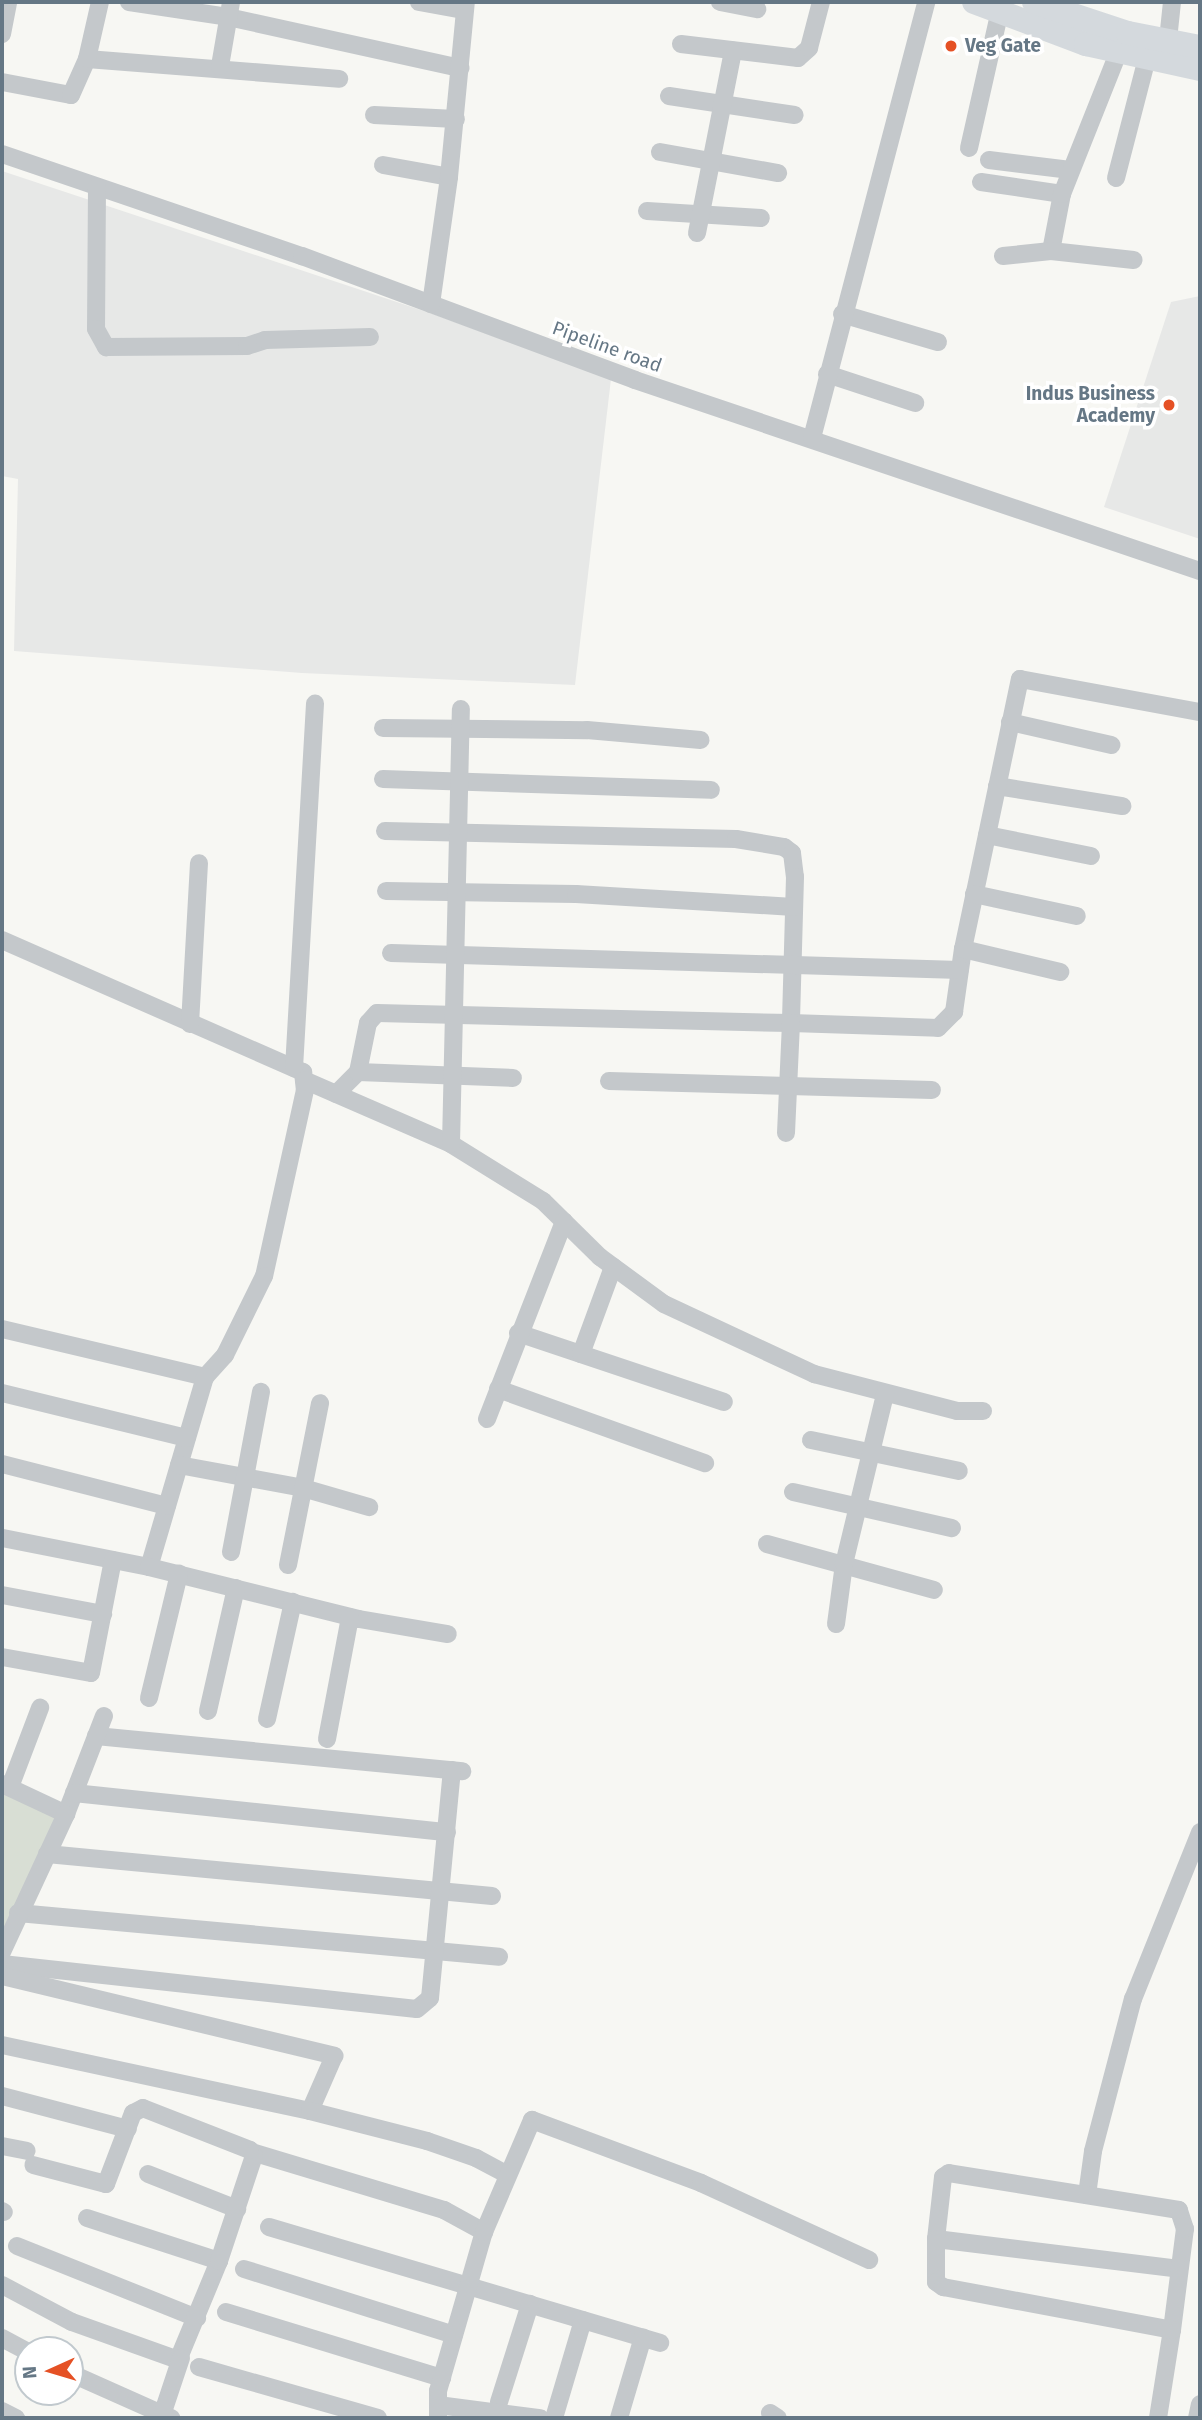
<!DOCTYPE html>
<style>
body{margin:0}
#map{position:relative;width:1202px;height:2420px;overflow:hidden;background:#f7f7f3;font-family:"Fira Sans",sans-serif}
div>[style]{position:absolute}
.built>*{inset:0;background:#e7e8e7}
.green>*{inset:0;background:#d8ded4}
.minor>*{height:18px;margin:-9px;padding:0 9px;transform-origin:9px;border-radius:9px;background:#c4c8cb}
.highway>*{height:24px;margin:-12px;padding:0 12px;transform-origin:12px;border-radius:12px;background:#d4d9dd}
.dots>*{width:19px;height:19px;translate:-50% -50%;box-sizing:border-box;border:4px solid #fff;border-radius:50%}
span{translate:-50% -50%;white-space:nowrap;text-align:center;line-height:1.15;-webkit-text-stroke:7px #fff;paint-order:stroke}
.poi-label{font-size:19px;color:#657785;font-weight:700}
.left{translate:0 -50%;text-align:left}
.right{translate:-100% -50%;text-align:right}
.street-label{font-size:19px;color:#657785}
.frame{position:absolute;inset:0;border:4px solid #657785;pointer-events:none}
.north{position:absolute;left:14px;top:2336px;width:70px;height:70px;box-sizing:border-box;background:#fff;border:2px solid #c1c9ce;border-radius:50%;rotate:266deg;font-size:19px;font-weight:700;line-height:28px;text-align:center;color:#657785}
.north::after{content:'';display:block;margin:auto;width:24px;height:32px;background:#e55125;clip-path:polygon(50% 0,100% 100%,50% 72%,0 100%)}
</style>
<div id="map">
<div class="built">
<i style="clip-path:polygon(2px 171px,430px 313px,611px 379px,575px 685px,302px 673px,14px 651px,18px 479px,2px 476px)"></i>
<i style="clip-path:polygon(1200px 296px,1200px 539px,1104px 507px,1171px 302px)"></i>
</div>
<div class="green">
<i style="clip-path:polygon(2px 1791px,57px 1816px,2px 1933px)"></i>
</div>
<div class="minor">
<i style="left:129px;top:2px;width:100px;rotate:8.6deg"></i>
<i style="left:228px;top:17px;width:238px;rotate:12.4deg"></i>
<i style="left:419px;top:2px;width:46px;rotate:10.1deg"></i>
<i style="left:720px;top:2px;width:38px;rotate:11deg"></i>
<i style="left:2px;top:34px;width:33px;rotate:-79deg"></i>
<i style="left:1168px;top:40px;width:38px;rotate:-84deg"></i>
<i style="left:681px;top:44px;width:118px;rotate:6.8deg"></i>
<i style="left:798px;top:58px;width:15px;rotate:-42deg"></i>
<i style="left:809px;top:48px;width:48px;rotate:-75.4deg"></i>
<i style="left:87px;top:59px;width:253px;rotate:4.5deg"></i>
<i style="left:220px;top:66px;width:65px;rotate:-80.2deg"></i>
<i style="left:2px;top:82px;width:70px;rotate:10.7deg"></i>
<i style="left:71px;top:95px;width:39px;rotate:-66deg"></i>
<i style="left:87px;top:59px;width:58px;rotate:-77.2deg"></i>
<i style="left:669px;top:96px;width:127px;rotate:8.6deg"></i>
<i style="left:374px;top:115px;width:82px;rotate:2.8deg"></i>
<i style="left:969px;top:148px;width:136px;rotate:-77.3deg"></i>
<i style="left:660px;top:152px;width:120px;rotate:10.1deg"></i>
<i style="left:2px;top:154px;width:317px;rotate:18.8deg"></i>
<i style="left:302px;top:256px;width:355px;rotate:20.4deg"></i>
<i style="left:635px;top:380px;width:596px;rotate:18.68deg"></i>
<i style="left:989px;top:160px;width:82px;rotate:7deg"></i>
<i style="left:383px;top:165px;width:67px;rotate:10.3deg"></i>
<i style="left:1116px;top:178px;width:124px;rotate:-75.5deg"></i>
<i style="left:981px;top:182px;width:82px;rotate:8.4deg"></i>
<i style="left:97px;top:187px;width:142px;rotate:90.4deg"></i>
<i style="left:96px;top:329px;width:21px;rotate:61deg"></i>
<i style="left:106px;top:347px;width:141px;rotate:-0.4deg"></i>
<i style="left:247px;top:346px;width:19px;rotate:-18deg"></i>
<i style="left:265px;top:340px;width:105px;rotate:-1.6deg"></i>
<i style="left:647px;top:211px;width:114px;rotate:3.5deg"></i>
<i style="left:697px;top:233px;width:186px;rotate:-78.8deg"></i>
<i style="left:1051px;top:251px;width:58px;rotate:-79.1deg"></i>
<i style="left:1062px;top:194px;width:152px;rotate:-68.3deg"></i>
<i style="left:1003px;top:256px;width:48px;rotate:-5.9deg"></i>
<i style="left:1051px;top:251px;width:83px;rotate:6.2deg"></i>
<i style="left:431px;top:304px;width:128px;rotate:-81.9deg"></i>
<i style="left:449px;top:177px;width:176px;rotate:-84.5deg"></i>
<i style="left:842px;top:314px;width:100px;rotate:16.3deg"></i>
<i style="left:827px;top:374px;width:93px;rotate:18.2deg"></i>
<i style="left:812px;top:438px;width:451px;rotate:-75.3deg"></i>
<i style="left:1010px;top:722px;width:104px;rotate:12.8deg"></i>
<i style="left:383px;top:728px;width:204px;rotate:0.6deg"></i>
<i style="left:587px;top:730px;width:114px;rotate:5deg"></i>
<i style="left:383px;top:779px;width:328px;rotate:1.9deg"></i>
<i style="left:997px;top:786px;width:127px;rotate:9.1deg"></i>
<i style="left:385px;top:831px;width:351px;rotate:1.3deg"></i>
<i style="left:736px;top:839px;width:49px;rotate:9.5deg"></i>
<i style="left:784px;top:847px;width:10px;rotate:37deg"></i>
<i style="left:792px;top:853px;width:24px;rotate:83deg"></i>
<i style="left:795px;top:877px;width:146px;rotate:91.6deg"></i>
<i style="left:791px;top:1023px;width:147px;rotate:1.9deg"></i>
<i style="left:938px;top:1028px;width:23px;rotate:-45deg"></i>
<i style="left:954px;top:1012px;width:64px;rotate:-81.9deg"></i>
<i style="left:963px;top:949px;width:276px;rotate:-78.1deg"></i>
<i style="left:1020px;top:679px;width:183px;rotate:10.4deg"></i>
<i style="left:987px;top:835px;width:106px;rotate:11.4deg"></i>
<i style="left:386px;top:891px;width:190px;rotate:0.9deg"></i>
<i style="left:576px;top:894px;width:218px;rotate:3.4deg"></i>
<i style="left:974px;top:894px;width:105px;rotate:12.1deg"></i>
<i style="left:2px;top:940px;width:329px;rotate:23.7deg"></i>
<i style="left:303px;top:1072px;width:18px;rotate:84deg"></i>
<i style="left:305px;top:1090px;width:190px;rotate:102.4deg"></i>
<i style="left:264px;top:1276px;width:88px;rotate:116.3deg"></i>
<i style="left:225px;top:1355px;width:30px;rotate:132deg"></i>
<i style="left:963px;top:949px;width:100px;rotate:13.3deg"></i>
<i style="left:391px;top:953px;width:569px;rotate:1.71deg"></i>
<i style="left:190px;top:1024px;width:161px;rotate:-86.8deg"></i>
<i style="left:294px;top:1068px;width:365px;rotate:-86.7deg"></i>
<i style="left:358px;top:1072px;width:50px;rotate:-78.5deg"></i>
<i style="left:368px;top:1023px;width:13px;rotate:-48deg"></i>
<i style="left:377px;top:1013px;width:414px;rotate:1.4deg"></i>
<i style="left:791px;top:1023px;width:110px;rotate:92.6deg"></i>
<i style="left:304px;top:1080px;width:160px;rotate:23.5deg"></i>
<i style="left:451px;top:1144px;width:108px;rotate:31.8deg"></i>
<i style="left:543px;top:1201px;width:80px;rotate:44.5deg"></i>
<i style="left:600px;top:1257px;width:79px;rotate:36.3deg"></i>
<i style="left:664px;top:1304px;width:166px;rotate:25deg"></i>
<i style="left:814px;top:1374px;width:148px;rotate:14.5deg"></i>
<i style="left:957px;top:1411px;width:26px"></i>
<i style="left:609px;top:1081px;width:323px;rotate:1.6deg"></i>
<i style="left:336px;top:1094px;width:31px;rotate:-45deg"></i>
<i style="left:358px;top:1072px;width:155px;rotate:2.2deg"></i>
<i style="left:451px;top:1144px;width:435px;rotate:-88.7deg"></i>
<i style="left:2px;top:1329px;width:209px;rotate:13.3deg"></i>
<i style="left:205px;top:1377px;width:198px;rotate:106.4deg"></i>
<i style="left:149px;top:1567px;width:150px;rotate:-168.8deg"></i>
<i style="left:518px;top:1333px;width:217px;rotate:18.5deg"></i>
<i style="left:581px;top:1354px;width:93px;rotate:-69.8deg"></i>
<i style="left:498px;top:1389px;width:220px;rotate:19.7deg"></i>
<i style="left:2px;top:1393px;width:190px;rotate:13.7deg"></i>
<i style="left:487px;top:1419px;width:212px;rotate:-68.7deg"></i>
<i style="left:811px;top:1440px;width:151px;rotate:11.8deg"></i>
<i style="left:2px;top:1464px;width:170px;rotate:14.3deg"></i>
<i style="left:179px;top:1465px;width:126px;rotate:10.5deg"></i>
<i style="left:303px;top:1488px;width:69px;rotate:16.1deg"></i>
<i style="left:793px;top:1492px;width:163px;rotate:12.8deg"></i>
<i style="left:767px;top:1544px;width:173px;rotate:15.4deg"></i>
<i style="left:231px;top:1552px;width:163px;rotate:-79.4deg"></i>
<i style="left:288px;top:1565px;width:165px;rotate:-78.8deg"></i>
<i style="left:149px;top:1567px;width:216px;rotate:13.9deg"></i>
<i style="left:359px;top:1619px;width:90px;rotate:9.6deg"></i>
<i style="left:2px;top:1595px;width:103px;rotate:10.7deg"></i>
<i style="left:836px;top:1624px;width:61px;rotate:-82.4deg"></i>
<i style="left:844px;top:1564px;width:175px;rotate:-76.4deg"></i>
<i style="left:2px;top:1657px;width:90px;rotate:10.2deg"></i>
<i style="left:91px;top:1673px;width:115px;rotate:-79deg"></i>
<i style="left:149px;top:1698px;width:128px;rotate:-76.4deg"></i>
<i style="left:208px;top:1711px;width:126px;rotate:-77.2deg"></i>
<i style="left:267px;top:1719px;width:120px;rotate:-77.5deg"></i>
<i style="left:96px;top:1736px;width:368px;rotate:5.5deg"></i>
<i style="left:327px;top:1739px;width:124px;rotate:-79.3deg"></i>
<i style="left:2px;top:1784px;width:71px;rotate:25.1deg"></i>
<i style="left:66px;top:1814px;width:105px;rotate:-68.8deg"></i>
<i style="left:10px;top:1787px;width:85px;rotate:-69.2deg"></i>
<i style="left:74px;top:1793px;width:375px;rotate:6deg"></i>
<i style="left:47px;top:1854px;width:447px;rotate:5.4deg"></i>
<i style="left:18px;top:1913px;width:483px;rotate:5.2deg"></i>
<i style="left:2px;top:1952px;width:152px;rotate:-65.1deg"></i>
<i style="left:2px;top:1964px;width:417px;rotate:6.2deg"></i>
<i style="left:417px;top:2009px;width:17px;rotate:-40deg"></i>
<i style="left:430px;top:1998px;width:229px;rotate:-84.5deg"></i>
<i style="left:2px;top:1976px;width:342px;rotate:13.5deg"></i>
<i style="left:334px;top:2056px;width:60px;rotate:113.6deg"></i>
<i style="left:310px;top:2111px;width:315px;rotate:-167.9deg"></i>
<i style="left:2px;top:2096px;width:130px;rotate:14.7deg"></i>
<i style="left:310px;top:2111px;width:121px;rotate:14.4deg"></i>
<i style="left:427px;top:2141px;width:52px;rotate:19.1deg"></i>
<i style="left:476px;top:2158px;width:36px;rotate:28deg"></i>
<i style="left:2px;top:2146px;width:25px;rotate:11deg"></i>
<i style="left:252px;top:2152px;width:201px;rotate:16.8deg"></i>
<i style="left:444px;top:2210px;width:46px;rotate:28.8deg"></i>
<i style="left:148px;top:2174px;width:96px;rotate:21.5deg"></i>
<i style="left:1087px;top:2195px;width:44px;rotate:-82.2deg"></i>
<i style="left:1093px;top:2151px;width:157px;rotate:-75.3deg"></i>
<i style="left:1133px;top:1999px;width:180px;rotate:-68.1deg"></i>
<i style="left:2px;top:2211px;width:2px;rotate:27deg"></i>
<i style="left:87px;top:2218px;width:139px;rotate:18deg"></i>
<i style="left:269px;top:2227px;width:408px;rotate:16.5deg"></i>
<i style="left:936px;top:2239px;width:245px;rotate:7deg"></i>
<i style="left:17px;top:2246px;width:194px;rotate:21.8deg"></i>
<i style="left:244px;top:2269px;width:220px;rotate:17.4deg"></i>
<i style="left:2px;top:2285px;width:79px;rotate:27.9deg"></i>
<i style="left:72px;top:2322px;width:113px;rotate:19.7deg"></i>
<i style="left:178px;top:2360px;width:107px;rotate:-67.5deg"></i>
<i style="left:219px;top:2261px;width:111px;rotate:-71.6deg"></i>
<i style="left:254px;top:2156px;width:7px;rotate:-124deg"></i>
<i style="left:250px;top:2150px;width:115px;rotate:-158.6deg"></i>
<i style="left:143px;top:2108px;width:11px;rotate:153deg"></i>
<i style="left:133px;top:2113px;width:76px;rotate:110.8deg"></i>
<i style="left:106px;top:2184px;width:75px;rotate:-165.4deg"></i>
<i style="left:226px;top:2312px;width:226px;rotate:17deg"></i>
<i style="left:2px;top:2338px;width:30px;rotate:28deg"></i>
<i style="left:199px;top:2367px;width:186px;rotate:15.9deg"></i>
<i style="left:70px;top:2373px;width:111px;rotate:24deg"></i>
<i style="left:499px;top:2402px;width:103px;rotate:-72.4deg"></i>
<i style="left:438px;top:2405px;width:103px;rotate:7.3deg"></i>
<i style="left:2px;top:2411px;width:16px;rotate:27deg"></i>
<i style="left:770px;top:2413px;width:9px;rotate:32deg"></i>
<i style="left:162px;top:2415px;width:60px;rotate:-71.6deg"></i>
<i style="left:438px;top:2418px;width:27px;rotate:-90deg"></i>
<i style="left:438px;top:2391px;width:166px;rotate:-73.9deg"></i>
<i style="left:484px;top:2232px;width:122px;rotate:-66.8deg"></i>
<i style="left:532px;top:2120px;width:180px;rotate:20.4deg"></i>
<i style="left:701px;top:2183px;width:185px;rotate:24.6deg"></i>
<i style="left:554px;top:2418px;width:102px;rotate:-73.5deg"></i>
<i style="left:619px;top:2418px;width:84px;rotate:-73.5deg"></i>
<i style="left:1158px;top:2418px;width:89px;rotate:-81deg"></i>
<i style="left:1172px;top:2330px;width:102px;rotate:-82.7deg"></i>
<i style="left:1185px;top:2229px;width:20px;rotate:-108deg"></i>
<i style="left:1179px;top:2210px;width:233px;rotate:-170.9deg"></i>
<i style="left:949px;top:2173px;width:7px;rotate:146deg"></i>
<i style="left:943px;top:2177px;width:62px;rotate:96.4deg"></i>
<i style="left:936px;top:2239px;width:43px;rotate:90deg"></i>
<i style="left:936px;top:2282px;width:9px;rotate:36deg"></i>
<i style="left:943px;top:2287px;width:233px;rotate:10.6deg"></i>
<i style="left:1197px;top:2418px;width:14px;rotate:-78deg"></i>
</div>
<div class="highway">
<i style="left:974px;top:2px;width:120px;rotate:20.6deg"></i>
<i style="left:1086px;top:44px;width:117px;rotate:12.4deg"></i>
<i style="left:1034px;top:2px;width:99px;rotate:18.3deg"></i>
<i style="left:1128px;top:33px;width:73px;rotate:11deg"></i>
</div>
<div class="dots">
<i style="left:951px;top:46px;background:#e55125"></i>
<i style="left:1169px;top:405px;background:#e55125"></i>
</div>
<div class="poi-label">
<span class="left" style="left:965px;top:46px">Veg Gate</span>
<span class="right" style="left:1155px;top:405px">Indus Business<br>Academy</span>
</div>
<div class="street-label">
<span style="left:607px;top:347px;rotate:20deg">Pipeline road</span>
</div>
<div class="frame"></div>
<div class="north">N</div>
</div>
